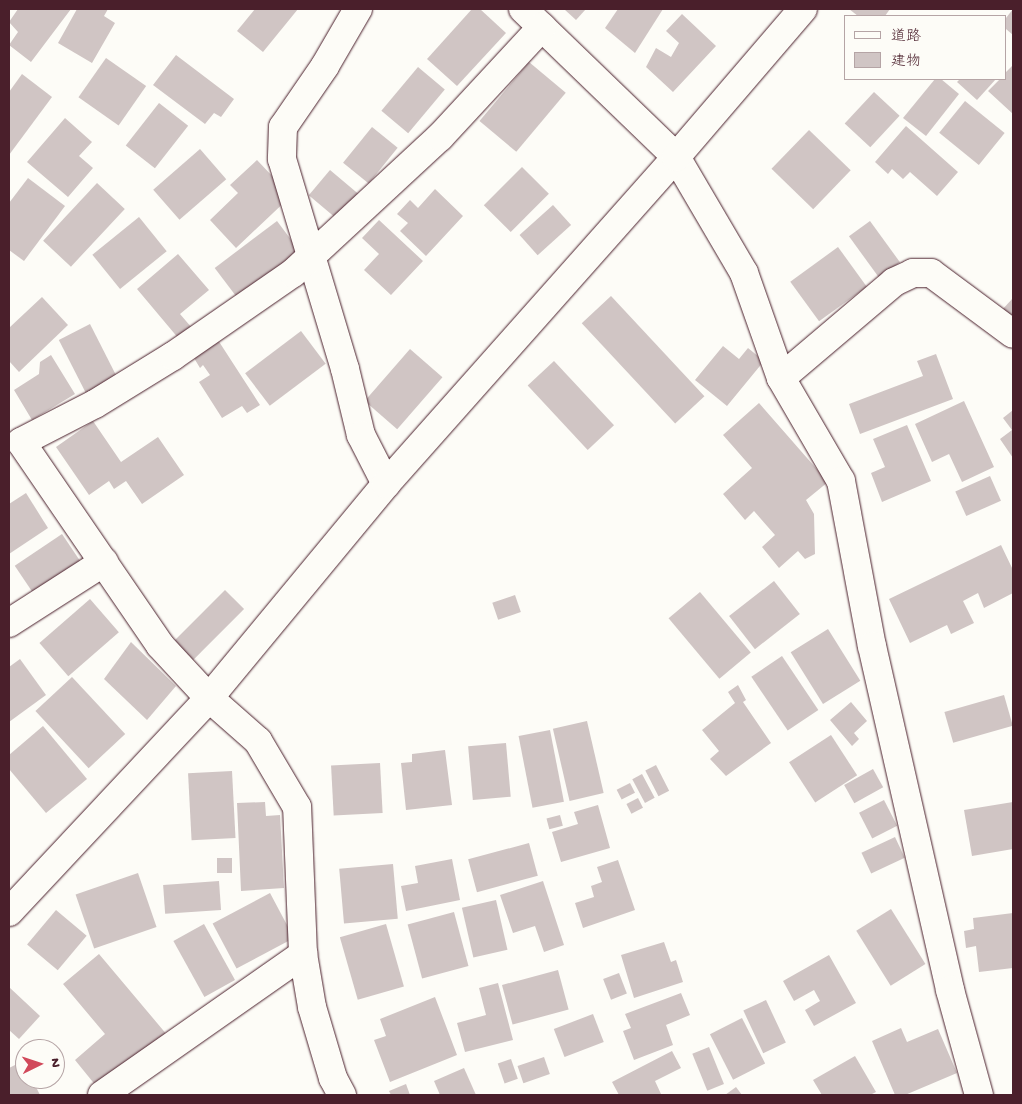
<!DOCTYPE html>
<meta charset="utf-8">
<style>
body{margin:0}
#map{position:relative;width:1022px;height:1104px;overflow:hidden;background:#fdfcf7;font-family:"Gochi Hand","Klee One",sans-serif}
div>[style]{position:absolute}
.building>*{inset:0;background:#d0c5c4;transform-origin:0 0}
.roads{filter:drop-shadow(0 0 1px #4a1f2b) drop-shadow(0 0 1px #4a1f2b)}
.minor>*{height:28px;margin:-14px;padding:0 14px;transform-origin:14px;border-radius:14px;background:#fdfcf7}
span{translate:-50% -50%;white-space:nowrap;text-align:center;line-height:1.15;-webkit-text-stroke:5px #fdfcf7;paint-order:stroke}
.frame{position:absolute;inset:0;border:10px solid #4a1f2b;pointer-events:none}
.legend{position:absolute;left:844px;top:15px;width:162px;height:65px;box-sizing:border-box;background:#fdfcf7;border:1px solid #b5a4a5;margin:0;padding:6px 9px;list-style:none;font-size:15px;color:#4a1f2b}
.legend li{display:flex;align-items:center;gap:10px;height:25px}
.legend b{width:25px;border:1px solid #b5a4a5}
.north{position:absolute;left:15px;top:1039px;width:50px;height:50px;box-sizing:border-box;background:#fdfcf7;border:1px solid #b5a4a5;border-radius:50%;rotate:86deg;font-size:14px;font-weight:700;line-height:20px;text-align:center;color:#4a1f2b}
.north::after{content:'';display:block;margin:auto;width:18px;height:22px;background:#d1495b;clip-path:polygon(50% 0,100% 100%,50% 72%,0 100%)}
</style>
<div id="map">
<div class="building">
<i style="clip-path:polygon(18px 9px,71px 9px,31px 62px,9px 45px,18px 32px,9px 22px)"></i>
<i style="clip-path:polygon(77px 9px,108px 9px,104px 16px,115px 23px,92px 63px,58px 43px)"></i>
<i style="clip-path:polygon(255px 9px,298px 9px,263px 52px,237px 31px)"></i>
<i style="clip-path:polygon(472px 9px,480px 9px,506px 33px,457px 86px,427px 59px)"></i>
<i style="clip-path:polygon(564px 9px,586px 9px,576px 20px)"></i>
<i style="clip-path:polygon(618px 9px,663px 9px,635px 53px,605px 28px)"></i>
<i style="clip-path:polygon(849px 9px,890px 9px,885px 16px,858px 16px)"></i>
<i style="clip-path:polygon(1013px 9px,1013px 35px,1006px 29px,1006px 18px)"></i>
<i style="clip-path:polygon(682px 14px,716px 46px,673px 92px,646px 67px,656px 48px,671px 57px,679px 43px,666px 31px)"></i>
<i style="clip-path:polygon(176px 55px,234px 99px,221px 117px,214px 113px,205px 124px,153px 85px)"></i>
<i style="left:106px;top:58px;width:49px;height:48px;rotate:35deg"></i>
<i style="left:529px;top:62px;width:48px;height:77px;rotate:40deg"></i>
<i style="clip-path:polygon(1012px 66px,1013px 67px,1013px 114px,988px 91px,1000px 79px,1006px 79px,1006px 72px)"></i>
<i style="left:418px;top:67px;width:35px;height:57px;rotate:40deg"></i>
<i style="clip-path:polygon(22px 74px,52px 97px,9px 155px,9px 92px)"></i>
<i style="clip-path:polygon(935px 79px,941px 79px,959px 94px,926px 136px,903px 118px)"></i>
<i style="clip-path:polygon(960px 79px,996px 79px,977px 100px,957px 82px)"></i>
<i style="left:874px;top:92px;width:35px;height:43px;rotate:43deg"></i>
<i style="left:965px;top:101px;width:51px;height:41px;rotate:39deg"></i>
<i style="left:159px;top:103px;width:37px;height:54px;rotate:38deg"></i>
<i style="clip-path:polygon(65px 118px,92px 142px,79px 156px,93px 168px,68px 197px,27px 162px)"></i>
<i style="clip-path:polygon(906px 126px,958px 172px,937px 196px,910px 172px,903px 179px,892px 169px,888px 174px,875px 162px)"></i>
<i style="left:372px;top:127px;width:33px;height:46px;rotate:39deg"></i>
<i style="left:809px;top:130px;width:58px;height:54px;rotate:44deg"></i>
<i style="left:200px;top:149px;width:40px;height:62px;rotate:49deg"></i>
<i style="clip-path:polygon(257px 160px,291px 196px,236px 248px,210px 220px,238px 193px,230px 185px)"></i>
<i style="left:522px;top:167px;width:38px;height:54px;rotate:45deg"></i>
<i style="left:330px;top:170px;width:45px;height:33px;rotate:40deg"></i>
<i style="clip-path:polygon(28px 178px,65px 206px,24px 261px,9px 250px,9px 203px)"></i>
<i style="left:97px;top:183px;width:38px;height:79px;rotate:43deg"></i>
<i style="clip-path:polygon(435px 189px,463px 216px,426px 256px,400px 231px,408px 223px,397px 214px,410px 200px,418px 208px)"></i>
<i style="left:553px;top:205px;width:27px;height:45px;rotate:48deg"></i>
<i style="left:139px;top:217px;width:44px;height:60px;rotate:51deg"></i>
<i style="clip-path:polygon(379px 220px,423px 261px,391px 295px,364px 270px,379px 254px,362px 238px)"></i>
<i style="left:277px;top:221px;width:39px;height:78px;rotate:53deg"></i>
<i style="left:870px;top:221px;width:51px;height:26px;rotate:54deg"></i>
<i style="left:838px;top:247px;width:49px;height:59px;rotate:54deg"></i>
<i style="clip-path:polygon(178px 254px,209px 290px,180px 314px,192px 328px,179px 339px,137px 289px)"></i>
<i style="left:611px;top:296px;width:137px;height:40px;rotate:47deg"></i>
<i style="clip-path:polygon(42px 297px,68px 325px,19px 372px,9px 361px,9px 328px)"></i>
<i style="clip-path:polygon(1013px 298px,1013px 322px,1001px 311px)"></i>
<i style="left:90px;top:324px;width:63px;height:35px;rotate:63deg"></i>
<i style="left:301px;top:331px;width:41px;height:70px;rotate:53deg"></i>
<i style="clip-path:polygon(216px 337px,260px 405px,247px 413px,242px 406px,222px 418px,199px 382px,210px 375px,203px 365px,200px 368px,191px 353px)"></i>
<i style="clip-path:polygon(723px 346px,739px 359px,748px 348px,764px 361px,727px 406px,695px 380px)"></i>
<i style="left:410px;top:349px;width:43px;height:69px;rotate:41deg"></i>
<i style="clip-path:polygon(936px 354px,953px 399px,860px 434px,849px 404px,923px 376px,917px 361px)"></i>
<i style="clip-path:polygon(51px 355px,75px 394px,32px 420px,14px 390px,39px 374px,40px 362px)"></i>
<i style="left:554px;top:361px;width:88px;height:36px;rotate:47deg"></i>
<i style="clip-path:polygon(964px 401px,994px 467px,962px 482px,949px 454px,932px 462px,915px 424px)"></i>
<i style="clip-path:polygon(759px 403px,828px 482px,806px 500px,814px 514px,815px 554px,805px 559px,798px 551px,779px 568px,762px 547px,775px 535px,754px 511px,745px 520px,723px 494px,752px 468px,723px 435px)"></i>
<i style="clip-path:polygon(1013px 410px,1013px 458px,1000px 439px,1012px 430px,1003px 418px)"></i>
<i style="clip-path:polygon(93px 421px,121px 462px,158px 437px,184px 475px,142px 504px,126px 481px,114px 489px,109px 481px,89px 495px,56px 447px)"></i>
<i style="clip-path:polygon(907px 425px,931px 481px,882px 502px,871px 473px,885px 467px,873px 439px)"></i>
<i style="left:990px;top:476px;width:27px;height:38px;rotate:66deg"></i>
<i style="clip-path:polygon(26px 493px,48px 528px,9px 554px,9px 504px)"></i>
<i style="left:62px;top:534px;width:43px;height:57px;rotate:56deg"></i>
<i style="clip-path:polygon(1001px 545px,1013px 570px,1013px 593px,984px 608px,978px 593px,963px 601px,974px 623px,951px 634px,947px 625px,910px 643px,889px 599px)"></i>
<i style="left:774px;top:581px;width:42px;height:57px;rotate:52deg"></i>
<i style="left:225px;top:590px;width:27px;height:72px;rotate:45deg"></i>
<i style="left:700px;top:592px;width:79px;height:41px;rotate:50deg"></i>
<i style="left:515px;top:595px;width:18px;height:24px;rotate:71deg"></i>
<i style="left:90px;top:599px;width:44px;height:67px;rotate:49deg"></i>
<i style="left:828px;top:629px;width:61px;height:44px;rotate:58deg"></i>
<i style="clip-path:polygon(131px 642px,176px 686px,147px 720px,104px 679px)"></i>
<i style="left:782px;top:656px;width:65px;height:37px;rotate:56deg"></i>
<i style="clip-path:polygon(20px 659px,46px 695px,9px 722px,9px 667px)"></i>
<i style="left:72px;top:677px;width:78px;height:50px;rotate:47deg"></i>
<i style="clip-path:polygon(738px 685px,746px 700px,743px 702px,771px 743px,726px 776px,710px 759px,719px 751px,702px 730px,735px 703px,728px 692px)"></i>
<i style="left:1004px;top:695px;width:32px;height:62px;rotate:74deg"></i>
<i style="clip-path:polygon(851px 702px,867px 721px,854px 733px,859px 739px,852px 746px,830px 720px)"></i>
<i style="left:587px;top:721px;width:74px;height:35px;rotate:77deg"></i>
<i style="clip-path:polygon(43px 726px,87px 779px,46px 813px,9px 769px,9px 755px)"></i>
<i style="left:550px;top:730px;width:73px;height:32px;rotate:79deg"></i>
<i style="left:831px;top:735px;width:48px;height:50px;rotate:57deg"></i>
<i style="left:506px;top:743px;width:54px;height:38px;rotate:85deg"></i>
<i style="clip-path:polygon(445px 750px,452px 805px,406px 810px,401px 763px,412px 762px,412px 754px)"></i>
<i style="left:380px;top:763px;width:50px;height:49px;rotate:87deg"></i>
<i style="left:656px;top:765px;width:29px;height:12px;rotate:63deg"></i>
<i style="left:873px;top:769px;width:21px;height:33px;rotate:61deg"></i>
<i style="left:232px;top:771px;width:67px;height:44px;rotate:87deg"></i>
<i style="left:642px;top:774px;width:27px;height:11px;rotate:62deg"></i>
<i style="left:630px;top:783px;width:11px;height:15px;rotate:63deg"></i>
<i style="left:638px;top:798px;width:11px;height:13px;rotate:63deg"></i>
<i style="left:884px;top:800px;width:29px;height:28px;rotate:63deg"></i>
<i style="clip-path:polygon(265px 802px,266px 816px,280px 815px,284px 888px,241px 891px,237px 803px)"></i>
<i style="clip-path:polygon(1013px 802px,1013px 849px,972px 856px,964px 810px)"></i>
<i style="clip-path:polygon(598px 805px,610px 848px,561px 862px,552px 832px,578px 824px,574px 812px)"></i>
<i style="left:560px;top:815px;width:11px;height:14px;rotate:75deg"></i>
<i style="left:895px;top:837px;width:23px;height:37px;rotate:65deg"></i>
<i style="left:529px;top:843px;width:34px;height:63px;rotate:75deg"></i>
<i style="left:217px;top:858px;width:15px;height:15px"></i>
<i style="clip-path:polygon(452px 859px,460px 900px,406px 911px,401px 886px,418px 883px,415px 866px)"></i>
<i style="clip-path:polygon(618px 860px,635px 910px,583px 928px,575px 903px,594px 897px,591px 886px,602px 882px,597px 867px)"></i>
<i style="left:393px;top:864px;width:55px;height:54px;rotate:85deg"></i>
<i style="left:138px;top:873px;width:57px;height:66px;rotate:71deg"></i>
<i style="left:219px;top:881px;width:29px;height:56px;rotate:86deg"></i>
<i style="clip-path:polygon(543px 881px,564px 945px,544px 952px,535px 926px,513px 933px,500px 895px)"></i>
<i style="left:270px;top:893px;width:51px;height:65px;rotate:62deg"></i>
<i style="left:496px;top:900px;width:51px;height:35px;rotate:77deg"></i>
<i style="left:891px;top:909px;width:65px;height:41px;rotate:58deg"></i>
<i style="left:56px;top:910px;width:40px;height:45px;rotate:40deg"></i>
<i style="left:454px;top:912px;width:56px;height:48px;rotate:75deg"></i>
<i style="clip-path:polygon(1013px 913px,1013px 968px,979px 972px,976px 946px,966px 948px,964px 931px,974px 929px,973px 918px)"></i>
<i style="left:204px;top:924px;width:64px;height:35px;rotate:61deg"></i>
<i style="left:386px;top:924px;width:65px;height:48px;rotate:74deg"></i>
<i style="clip-path:polygon(664px 942px,671px 962px,676px 960px,683px 982px,634px 998px,621px 955px)"></i>
<i style="clip-path:polygon(99px 954px,168px 1036px,101px 1092px,75px 1060px,105px 1034px,63px 984px)"></i>
<i style="clip-path:polygon(829px 955px,856px 1003px,814px 1026px,805px 1010px,820px 1001px,814px 990px,794px 1001px,783px 981px)"></i>
<i style="left:558px;top:970px;width:41px;height:58px;rotate:75deg"></i>
<i style="left:619px;top:973px;width:22px;height:17px;rotate:69deg"></i>
<i style="clip-path:polygon(498px 983px,513px 1040px,465px 1052px,457px 1023px,486px 1015px,479px 988px)"></i>
<i style="clip-path:polygon(9px 987px,40px 1016px,19px 1039px,9px 1030px)"></i>
<i style="clip-path:polygon(681px 993px,690px 1015px,666px 1025px,673px 1045px,634px 1060px,623px 1031px,631px 1028px,625px 1014px)"></i>
<i style="clip-path:polygon(435px 997px,457px 1055px,390px 1082px,374px 1040px,386px 1036px,380px 1019px)"></i>
<i style="left:766px;top:1000px;width:47px;height:25px;rotate:65deg"></i>
<i style="left:593px;top:1014px;width:30px;height:42px;rotate:69deg"></i>
<i style="left:742px;top:1018px;width:51px;height:36px;rotate:63deg"></i>
<i style="clip-path:polygon(901px 1028px,907px 1042px,938px 1029px,957px 1073px,905px 1095px,895px 1095px,872px 1041px)"></i>
<i style="left:709px;top:1047px;width:40px;height:18px;rotate:68deg"></i>
<i style="clip-path:polygon(672px 1051px,681px 1068px,655px 1081px,661px 1094px,619px 1095px,612px 1082px)"></i>
<i style="clip-path:polygon(855px 1056px,876px 1092px,870px 1095px,822px 1095px,813px 1080px)"></i>
<i style="left:544px;top:1057px;width:18px;height:28px;rotate:71deg"></i>
<i style="left:511px;top:1059px;width:21px;height:14px;rotate:71deg"></i>
<i style="clip-path:polygon(23px 1061px,25px 1079px,32px 1079px,40px 1095px,9px 1095px,9px 1068px)"></i>
<i style="clip-path:polygon(464px 1068px,476px 1095px,440px 1095px,434px 1081px)"></i>
<i style="clip-path:polygon(406px 1084px,410px 1095px,391px 1095px,389px 1091px)"></i>
<i style="clip-path:polygon(736px 1087px,742px 1095px,725px 1095px)"></i>
</div>
<div class="roads">
<div class="minor">
<i style="left:358px;top:9px;width:66px;rotate:120.1deg"></i>
<i style="left:325px;top:66px;width:74px;rotate:124.5deg"></i>
<i style="left:283px;top:127px;width:32px;rotate:92deg"></i>
<i style="left:282px;top:159px;width:219px;rotate:73.3deg"></i>
<i style="left:345px;top:369px;width:68px;rotate:76.4deg"></i>
<i style="left:361px;top:435px;width:55px;rotate:63deg"></i>
<i style="left:523px;top:9px;width:213px;rotate:44deg"></i>
<i style="left:676px;top:157px;width:134px;rotate:59.6deg"></i>
<i style="left:744px;top:273px;width:111px;rotate:70.6deg"></i>
<i style="left:781px;top:378px;width:119px;rotate:59.8deg"></i>
<i style="left:841px;top:481px;width:168px;rotate:79.4deg"></i>
<i style="left:872px;top:646px;width:353px;rotate:77.2deg"></i>
<i style="left:950px;top:990px;width:109px;rotate:74.6deg"></i>
<i style="left:781px;top:378px;width:148px;rotate:-40.3deg"></i>
<i style="left:894px;top:282px;width:21px;rotate:-25deg"></i>
<i style="left:913px;top:273px;width:18px"></i>
<i style="left:931px;top:273px;width:102px;rotate:36.6deg"></i>
<i style="left:9px;top:623px;width:113px;rotate:-32.7deg"></i>
<i style="left:9px;top:912px;width:293px;rotate:-46.9deg"></i>
<i style="left:209px;top:698px;width:278px;rotate:-50.4deg"></i>
<i style="left:386px;top:484px;width:437px;rotate:-48.4deg"></i>
<i style="left:676px;top:157px;width:195px;rotate:-49.4deg"></i>
<i style="left:102px;top:1095px;width:246px;rotate:-35deg"></i>
<i style="left:342px;top:1095px;width:19px;rotate:-118deg"></i>
<i style="left:333px;top:1078px;width:74px;rotate:-106.5deg"></i>
<i style="left:312px;top:1007px;width:54px;rotate:-99.6deg"></i>
<i style="left:303px;top:954px;width:147px;rotate:-92.3deg"></i>
<i style="left:297px;top:807px;width:77px;rotate:-120.6deg"></i>
<i style="left:258px;top:741px;width:65px;rotate:-138.7deg"></i>
<i style="left:209px;top:698px;width:72px;rotate:-132.8deg"></i>
<i style="left:160px;top:645px;width:246px;rotate:-124.4deg"></i>
<i style="left:21px;top:442px;width:83px;rotate:-27.2deg"></i>
<i style="left:95px;top:404px;width:92px;rotate:-31.6deg"></i>
<i style="left:173px;top:356px;width:146px;rotate:-34.7deg"></i>
<i style="left:293px;top:273px;width:200px;rotate:-42.8deg"></i>
<i style="left:440px;top:137px;width:150px;rotate:-47.2deg"></i>
</div>
</div>
<div class="frame"></div>
<ul class="legend">
<li><b style="height:6px;background:#fdfcf7"></b>道路</li>
<li><b style="height:14px;background:#d0c5c4"></b>建物</li>
</ul>
<div class="north">N</div>
</div>
